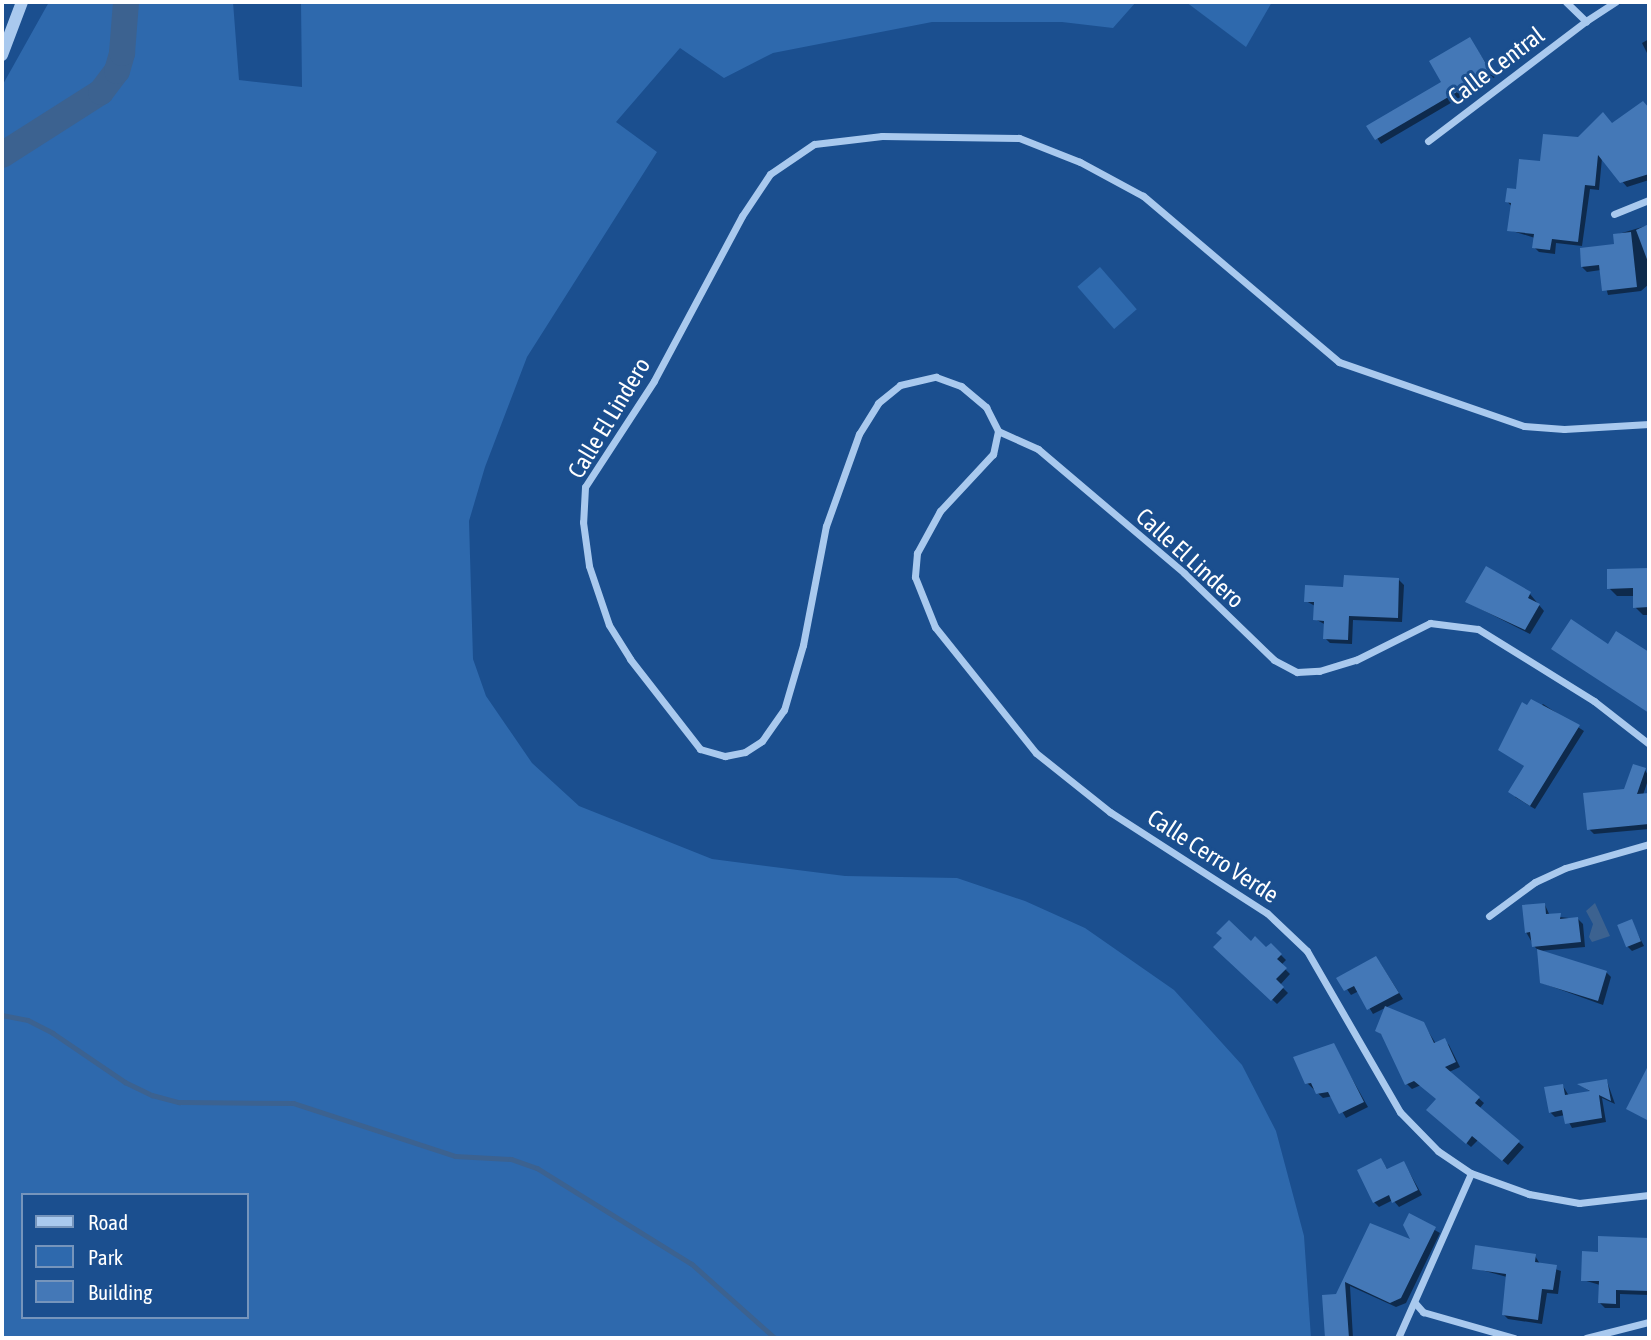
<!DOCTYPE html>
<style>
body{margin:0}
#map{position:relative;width:1651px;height:1340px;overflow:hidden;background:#1b4f8f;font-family:"Asap Condensed",sans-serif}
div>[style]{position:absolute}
.green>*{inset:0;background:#2e69ad;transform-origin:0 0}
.water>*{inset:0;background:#3c6290}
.shadow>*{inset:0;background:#0007}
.stream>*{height:4.5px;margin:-2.25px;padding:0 2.25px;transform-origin:2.25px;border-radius:2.25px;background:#3c6290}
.river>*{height:26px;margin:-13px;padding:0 13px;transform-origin:13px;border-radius:13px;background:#3c6290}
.building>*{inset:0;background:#4478b7;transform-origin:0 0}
.minor>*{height:7px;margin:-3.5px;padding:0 3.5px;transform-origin:3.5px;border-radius:3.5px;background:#a9c9ee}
.tertiary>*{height:12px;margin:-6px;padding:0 6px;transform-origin:6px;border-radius:6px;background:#a9c9ee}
span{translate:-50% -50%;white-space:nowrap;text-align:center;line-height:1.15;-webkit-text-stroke:6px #1b4f8f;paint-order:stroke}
.street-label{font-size:24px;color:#fff}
.frame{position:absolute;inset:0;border:4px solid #fff;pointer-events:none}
.legend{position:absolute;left:21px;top:1193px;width:228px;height:126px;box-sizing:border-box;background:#1b4f8f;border:2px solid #7695bc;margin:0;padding:9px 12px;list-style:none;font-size:21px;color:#fff}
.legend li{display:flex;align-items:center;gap:14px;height:35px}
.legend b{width:35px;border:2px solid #7695bc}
</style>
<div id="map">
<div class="green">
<i style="clip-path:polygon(evenodd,49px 2px,233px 2px,239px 80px,302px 87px,301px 2px,1136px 2px,1113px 28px,1062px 22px,932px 22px,773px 53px,724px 78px,680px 48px,616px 122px,657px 152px,527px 357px,485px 467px,469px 521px,473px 659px,486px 696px,532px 763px,579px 806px,712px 859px,845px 876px,957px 878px,1025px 901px,1085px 928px,1174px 990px,1242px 1065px,1276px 1131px,1304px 1236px,1311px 1338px,2px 1338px,2px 86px,49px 2px,23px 1195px,247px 1195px,247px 1317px,23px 1317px,23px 1195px)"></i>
<i style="clip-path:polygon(1186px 2px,1272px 2px,1246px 47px)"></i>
<i style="left:1100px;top:267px;width:56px;height:30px;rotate:49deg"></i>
</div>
<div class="water">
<i style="clip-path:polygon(1595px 903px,1610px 936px,1592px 942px,1589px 937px,1593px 924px,1586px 911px)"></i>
</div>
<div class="shadow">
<i style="clip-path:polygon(1470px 39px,1495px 77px,1381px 144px,1369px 126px,1443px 82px)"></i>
<i style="clip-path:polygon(1649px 39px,1649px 57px,1642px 43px)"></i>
<i style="clip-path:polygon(1642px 103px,1649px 110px,1649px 180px,1627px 187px,1602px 158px,1599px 190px,1590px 189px,1582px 246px,1556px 243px,1555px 254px,1539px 252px,1534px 247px,1535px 238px,1509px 230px,1512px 207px,1507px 201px,1541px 163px,1578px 139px,1613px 125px)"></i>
<i style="clip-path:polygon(1649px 225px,1649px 284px,1641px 291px,1608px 295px,1601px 270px,1587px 272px,1582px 267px,1616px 246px,1615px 235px)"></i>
<i style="clip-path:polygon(1487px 568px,1530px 594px,1544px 611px,1530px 634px,1467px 602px)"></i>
<i style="clip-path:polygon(1649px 569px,1649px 615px,1643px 615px,1635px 607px,1634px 596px,1617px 596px,1609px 588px,1609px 571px)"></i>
<i style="clip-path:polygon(1399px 580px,1404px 585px,1402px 622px,1353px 620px,1352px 644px,1330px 643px,1325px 638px,1326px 625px,1315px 619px,1315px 606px,1306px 601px)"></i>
<i style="clip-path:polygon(1543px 704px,1584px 731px,1535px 809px,1515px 797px,1526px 767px,1500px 749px)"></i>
<i style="clip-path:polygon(1645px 770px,1649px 777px,1643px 795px,1649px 795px,1649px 829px,1594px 834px,1589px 829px)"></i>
<i style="clip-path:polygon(1545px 905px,1550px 916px,1578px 919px,1583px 924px,1585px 947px,1539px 951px,1534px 946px,1526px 932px)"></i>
<i style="clip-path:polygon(1631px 921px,1644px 946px,1632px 951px,1627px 946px)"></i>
<i style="clip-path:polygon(1251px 944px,1266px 949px,1271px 945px,1286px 960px,1281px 965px,1290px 974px,1280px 985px,1288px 993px,1277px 1004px,1216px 947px)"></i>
<i style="clip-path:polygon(1380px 963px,1403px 999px,1373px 1014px,1359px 991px,1351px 995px,1339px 978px)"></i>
<i style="clip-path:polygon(1606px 972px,1611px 977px,1603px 1005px,1542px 983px)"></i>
<i style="clip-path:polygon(1423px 1023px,1436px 1044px,1444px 1040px,1449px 1045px,1460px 1067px,1449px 1072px,1484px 1103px,1479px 1109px,1524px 1147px,1508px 1165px,1478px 1140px,1471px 1147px,1434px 1115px,1438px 1100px,1421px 1085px,1412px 1089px,1407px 1084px,1385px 1037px,1377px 1031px)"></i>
<i style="clip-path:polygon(1333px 1045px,1368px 1107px,1346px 1118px,1333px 1096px,1323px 1098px,1307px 1083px)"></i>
<i style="clip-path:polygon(1607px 1081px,1615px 1104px,1602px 1098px,1606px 1122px,1572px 1128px,1565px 1115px,1555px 1117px,1550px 1112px,1563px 1086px,1569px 1096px,1591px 1092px,1580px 1085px)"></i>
<i style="clip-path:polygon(1381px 1160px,1388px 1170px,1404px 1163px,1422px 1195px,1399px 1207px,1393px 1200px,1379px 1207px,1374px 1202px)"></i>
<i style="clip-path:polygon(1410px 1216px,1440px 1233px,1406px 1303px,1396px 1307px,1350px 1286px,1353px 1338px,1327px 1338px,1324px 1297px,1337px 1296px,1370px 1225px,1414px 1242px)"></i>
<i style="clip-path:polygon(1600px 1238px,1649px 1240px,1649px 1295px,1620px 1294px,1620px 1308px,1605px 1308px,1600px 1303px,1600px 1285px,1583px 1280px,1599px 1253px)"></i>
<i style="clip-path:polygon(1535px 1256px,1540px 1264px,1561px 1271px,1558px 1294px,1547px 1293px,1542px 1324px,1508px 1319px,1503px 1314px,1507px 1277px,1474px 1268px)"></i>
</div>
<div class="stream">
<i style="left:2px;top:1015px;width:26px;rotate:11deg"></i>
<i style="left:28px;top:1020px;width:28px;rotate:27deg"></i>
<i style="left:53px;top:1033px;width:87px;rotate:34.2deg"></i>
<i style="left:125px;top:1082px;width:30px;rotate:26deg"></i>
<i style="left:152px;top:1095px;width:28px;rotate:15deg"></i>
<i style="left:179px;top:1102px;width:114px;rotate:0.5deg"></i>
<i style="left:293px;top:1103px;width:170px;rotate:18.1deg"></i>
<i style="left:455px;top:1156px;width:56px;rotate:3.1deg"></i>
<i style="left:511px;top:1159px;width:28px;rotate:19deg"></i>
<i style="left:537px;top:1168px;width:182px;rotate:31.8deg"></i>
<i style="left:692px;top:1264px;width:111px;rotate:41.7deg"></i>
</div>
<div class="river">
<i style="left:2px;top:155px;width:117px;rotate:-32.5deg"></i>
<i style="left:101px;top:92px;width:26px;rotate:-53deg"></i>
<i style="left:117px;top:71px;width:19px;rotate:-74deg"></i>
<i style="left:122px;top:53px;width:51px;rotate:-85.5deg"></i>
</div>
<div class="building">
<i style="clip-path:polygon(1470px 37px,1491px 72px,1375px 140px,1366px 126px,1441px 82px,1429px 61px)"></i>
<i style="clip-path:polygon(1643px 101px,1649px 108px,1649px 174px,1620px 183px,1598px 155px,1595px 186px,1585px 185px,1578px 242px,1552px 239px,1550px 250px,1532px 248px,1534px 234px,1507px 231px,1511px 203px,1505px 202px,1507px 188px,1516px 189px,1519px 159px,1540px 161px,1543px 134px,1578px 137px,1603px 112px,1612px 123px)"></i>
<i style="clip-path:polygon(1649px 224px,1649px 262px,1648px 262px,1636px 230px)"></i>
<i style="clip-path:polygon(1631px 232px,1637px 287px,1602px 291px,1599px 265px,1581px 267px,1580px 248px,1614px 244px,1613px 234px)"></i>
<i style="clip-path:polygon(1486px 566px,1531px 592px,1528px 598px,1540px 604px,1525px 630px,1465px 602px)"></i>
<i style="clip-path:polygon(1649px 568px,1649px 607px,1633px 608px,1633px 588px,1607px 589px,1607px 569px)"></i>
<i style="clip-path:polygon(1344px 575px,1399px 578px,1398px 618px,1349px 616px,1348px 640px,1323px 639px,1324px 621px,1313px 620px,1314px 602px,1304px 602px,1305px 585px,1343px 587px)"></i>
<i style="clip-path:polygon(1571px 619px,1608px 644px,1616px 631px,1649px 652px,1649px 713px,1551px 649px)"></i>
<i style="clip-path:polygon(1531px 699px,1580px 725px,1530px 806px,1508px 792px,1524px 766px,1498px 750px,1522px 702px,1527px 705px)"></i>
<i style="clip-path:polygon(1633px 764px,1646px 768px,1637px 794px,1649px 793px,1649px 824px,1587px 830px,1583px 793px,1624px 789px)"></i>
<i style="clip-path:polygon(1545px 903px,1546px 914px,1561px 913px,1560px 919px,1578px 917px,1581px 942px,1532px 947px,1530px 932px,1525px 933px,1522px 905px)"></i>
<i style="left:1632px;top:919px;width:24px;height:16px;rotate:68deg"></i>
<i style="clip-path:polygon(1229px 920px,1251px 941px,1255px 936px,1266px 947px,1271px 943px,1282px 954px,1277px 959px,1287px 968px,1276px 979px,1284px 987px,1271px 1001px,1213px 947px,1222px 938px,1216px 933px)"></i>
<i style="clip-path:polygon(1537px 949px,1607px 971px,1598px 1001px,1540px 983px)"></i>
<i style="clip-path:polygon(1376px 956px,1399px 993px,1367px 1010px,1354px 986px,1344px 991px,1336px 978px)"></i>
<i style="clip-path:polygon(1385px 1006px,1424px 1022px,1434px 1043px,1445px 1038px,1456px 1062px,1445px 1067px,1480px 1097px,1475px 1103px,1520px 1141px,1502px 1161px,1472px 1136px,1466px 1144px,1426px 1110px,1436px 1099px,1414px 1081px,1405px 1085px,1381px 1034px,1375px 1031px)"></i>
<i style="clip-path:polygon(1334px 1043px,1364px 1102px,1339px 1114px,1328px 1092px,1316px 1094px,1311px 1083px,1305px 1084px,1293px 1057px)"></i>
<i style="clip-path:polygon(1649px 1064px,1649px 1121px,1626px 1109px)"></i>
<i style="clip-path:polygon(1607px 1079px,1611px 1101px,1599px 1095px,1602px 1118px,1565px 1124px,1562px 1110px,1549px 1113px,1544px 1087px,1563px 1084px,1565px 1095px,1590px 1091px,1577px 1084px)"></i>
<i style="clip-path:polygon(1381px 1158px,1387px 1169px,1404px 1161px,1418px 1190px,1392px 1203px,1389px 1195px,1373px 1203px,1357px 1170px)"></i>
<i style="clip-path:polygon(1409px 1213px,1436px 1227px,1401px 1298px,1390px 1303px,1345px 1282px,1349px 1338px,1325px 1338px,1322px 1295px,1336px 1294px,1370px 1223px,1410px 1239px,1403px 1225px)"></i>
<i style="clip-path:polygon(1598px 1236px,1649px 1238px,1649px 1291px,1616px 1290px,1616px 1304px,1598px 1303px,1599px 1281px,1581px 1281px,1582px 1251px,1598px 1252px)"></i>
<i style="clip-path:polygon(1475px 1245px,1536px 1254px,1535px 1262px,1557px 1265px,1553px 1290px,1542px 1289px,1538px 1320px,1502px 1315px,1506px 1274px,1472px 1269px)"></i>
</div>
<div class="minor">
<i style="left:1566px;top:2px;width:28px;rotate:44deg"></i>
<i style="left:1586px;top:21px;width:35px;rotate:-33deg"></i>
<i style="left:1428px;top:141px;width:198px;rotate:-37.2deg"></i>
<i style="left:1614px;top:214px;width:38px;rotate:-22deg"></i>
<i style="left:1649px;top:424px;width:85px;rotate:176.6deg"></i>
<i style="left:1564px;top:429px;width:40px;rotate:-175.7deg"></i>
<i style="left:1524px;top:426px;width:196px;rotate:-160.9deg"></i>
<i style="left:1339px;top:362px;width:257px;rotate:-139.7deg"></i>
<i style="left:1143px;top:196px;width:72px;rotate:-151.6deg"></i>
<i style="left:1080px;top:162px;width:66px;rotate:-158.5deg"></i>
<i style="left:1019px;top:138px;width:137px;rotate:-179.2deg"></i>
<i style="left:882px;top:136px;width:68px;rotate:173.3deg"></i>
<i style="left:814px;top:144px;width:53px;rotate:145.7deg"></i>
<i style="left:770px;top:174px;width:50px;rotate:123.7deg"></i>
<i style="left:742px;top:216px;width:187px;rotate:118.1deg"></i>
<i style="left:654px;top:381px;width:126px;rotate:123.1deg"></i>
<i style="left:585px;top:487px;width:35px;rotate:93deg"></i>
<i style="left:583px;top:522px;width:44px;rotate:82.2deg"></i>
<i style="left:589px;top:566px;width:62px;rotate:71.3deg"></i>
<i style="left:609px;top:625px;width:40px;rotate:58deg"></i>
<i style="left:630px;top:659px;width:114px;rotate:52.1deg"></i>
<i style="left:700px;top:749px;width:26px;rotate:16deg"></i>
<i style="left:725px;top:756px;width:20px;rotate:-11deg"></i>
<i style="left:745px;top:752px;width:20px;rotate:-33deg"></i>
<i style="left:762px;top:741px;width:38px;rotate:-55deg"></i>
<i style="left:784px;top:710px;width:68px;rotate:-73.7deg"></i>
<i style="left:803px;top:645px;width:121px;rotate:-79.1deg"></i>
<i style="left:826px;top:526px;width:98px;rotate:-70.3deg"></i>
<i style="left:859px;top:434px;width:36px;rotate:-58deg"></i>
<i style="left:878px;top:403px;width:28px;rotate:-39deg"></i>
<i style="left:900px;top:385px;width:37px;rotate:-13deg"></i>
<i style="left:936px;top:377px;width:27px;rotate:20deg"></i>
<i style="left:961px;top:386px;width:33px;rotate:40deg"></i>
<i style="left:986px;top:407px;width:27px;rotate:63deg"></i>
<i style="left:998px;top:431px;width:44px;rotate:24.2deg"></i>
<i style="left:1038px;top:449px;width:192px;rotate:40.3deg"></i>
<i style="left:1184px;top:573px;width:125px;rotate:44deg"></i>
<i style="left:1274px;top:660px;width:26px;rotate:28deg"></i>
<i style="left:1297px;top:672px;width:22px;rotate:-3deg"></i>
<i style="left:1319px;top:671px;width:39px;rotate:-17deg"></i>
<i style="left:1356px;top:660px;width:83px;rotate:-26.6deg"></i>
<i style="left:1430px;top:623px;width:48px;rotate:7.1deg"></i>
<i style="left:1478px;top:629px;width:137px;rotate:31.8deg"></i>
<i style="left:1594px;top:701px;width:70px;rotate:38deg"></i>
<i style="left:998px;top:431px;width:24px;rotate:102deg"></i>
<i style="left:993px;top:454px;width:78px;rotate:132.9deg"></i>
<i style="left:940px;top:511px;width:48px;rotate:118.7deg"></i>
<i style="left:917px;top:553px;width:24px;rotate:95deg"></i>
<i style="left:915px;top:577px;width:54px;rotate:68.2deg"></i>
<i style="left:935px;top:627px;width:161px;rotate:51.3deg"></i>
<i style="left:1036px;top:753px;width:95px;rotate:38.6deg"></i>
<i style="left:1110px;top:812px;width:187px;rotate:32.8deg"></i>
<i style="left:1267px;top:913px;width:55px;rotate:43.5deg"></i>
<i style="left:1307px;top:951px;width:186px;rotate:60deg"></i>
<i style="left:1400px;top:1112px;width:54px;rotate:45.7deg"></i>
<i style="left:1438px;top:1151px;width:40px;rotate:34deg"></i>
<i style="left:1471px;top:1173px;width:62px;rotate:19.9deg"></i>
<i style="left:1529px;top:1194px;width:51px;rotate:10.2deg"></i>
<i style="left:1579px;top:1203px;width:70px;rotate:-6.5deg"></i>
<i style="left:1489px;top:916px;width:57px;rotate:-36.5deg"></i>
<i style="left:1535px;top:882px;width:33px;rotate:-25deg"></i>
<i style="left:1565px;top:868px;width:87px;rotate:-15.9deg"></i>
<i style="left:1416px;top:1304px;width:11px;rotate:49deg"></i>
<i style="left:1423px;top:1312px;width:95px;rotate:15.9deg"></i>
<i style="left:1398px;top:1338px;width:180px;rotate:-66.1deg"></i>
<i style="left:1586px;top:1338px;width:65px;rotate:-14.3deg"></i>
</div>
<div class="tertiary">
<i style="left:2px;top:55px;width:57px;rotate:-69.3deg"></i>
</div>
<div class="street-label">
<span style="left:1496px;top:66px;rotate:-37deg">Calle Central</span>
<span style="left:609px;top:418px;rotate:-59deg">Calle El Lindero</span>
<span style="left:1190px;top:558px;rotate:42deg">Calle El Lindero</span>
<span style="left:1213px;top:856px;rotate:33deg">Calle Cerro Verde</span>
</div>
<div class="frame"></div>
<ul class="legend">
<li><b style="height:9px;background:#a9c9ee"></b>Road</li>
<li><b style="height:19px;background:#2e69ad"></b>Park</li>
<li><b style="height:19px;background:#4478b7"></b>Building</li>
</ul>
</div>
